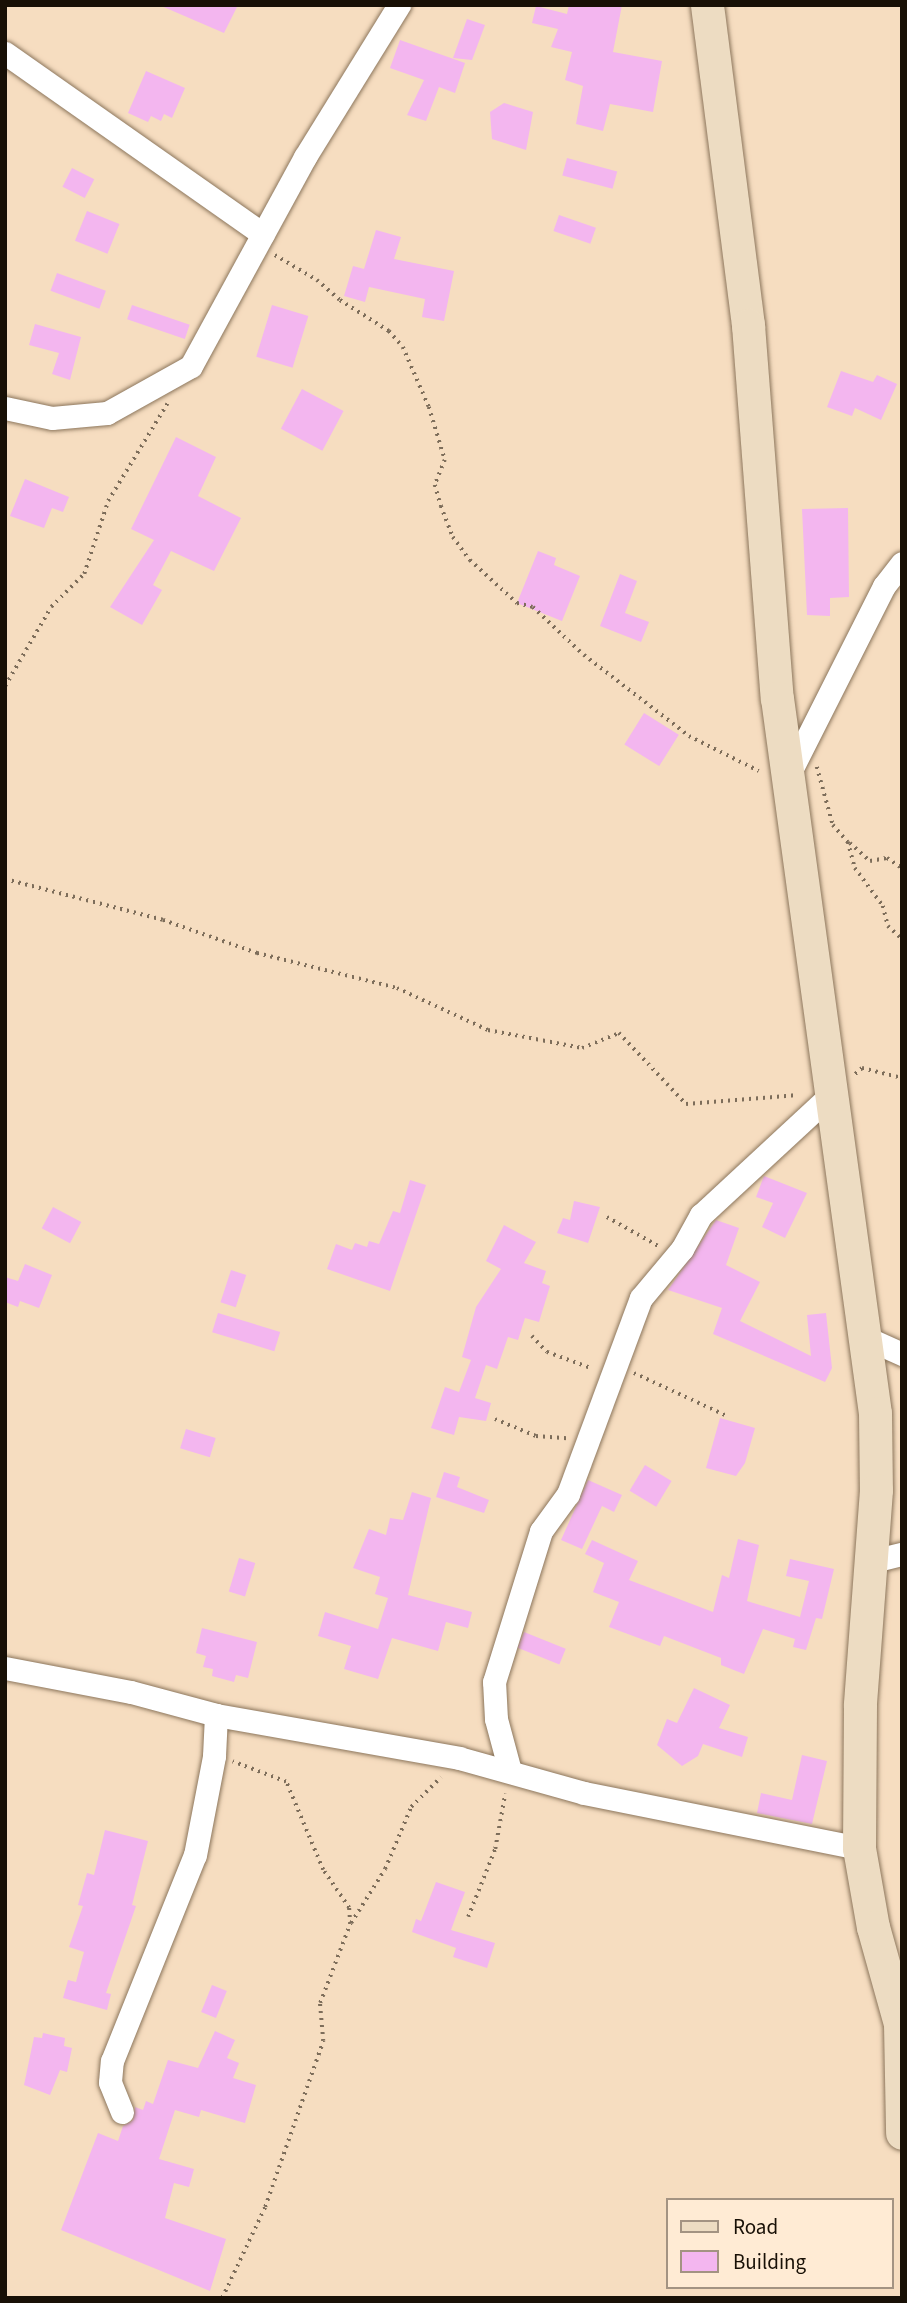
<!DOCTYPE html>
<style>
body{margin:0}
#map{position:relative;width:907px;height:2303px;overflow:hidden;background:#f6ddc0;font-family:"Source Sans 3",sans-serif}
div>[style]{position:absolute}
.building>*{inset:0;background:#f3b6ef;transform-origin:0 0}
.path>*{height:3.5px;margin-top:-1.75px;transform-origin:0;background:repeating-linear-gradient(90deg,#7d6d5a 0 2px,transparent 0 7px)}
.roads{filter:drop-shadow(0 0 2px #8c765c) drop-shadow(0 0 2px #8c765c)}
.street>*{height:23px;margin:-11.5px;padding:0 11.5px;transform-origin:11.5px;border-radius:11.5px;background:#fff}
.secondary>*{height:33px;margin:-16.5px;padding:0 16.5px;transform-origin:16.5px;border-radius:16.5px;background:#eddcc2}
span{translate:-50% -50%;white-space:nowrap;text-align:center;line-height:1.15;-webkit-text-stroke:5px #ffebd4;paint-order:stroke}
.frame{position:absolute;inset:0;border:7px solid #181006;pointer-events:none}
.legend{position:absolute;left:666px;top:2198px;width:228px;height:91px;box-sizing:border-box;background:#ffebd4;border:2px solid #a39382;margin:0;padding:9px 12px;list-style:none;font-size:21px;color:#181006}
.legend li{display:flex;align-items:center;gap:14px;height:35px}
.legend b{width:35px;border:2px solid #a39382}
</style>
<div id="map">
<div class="building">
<i style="clip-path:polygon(159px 5px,238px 5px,224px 33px)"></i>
<i style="clip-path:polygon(569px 5px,622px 5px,613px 52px,662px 61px,653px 112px,610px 104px,603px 131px,576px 124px,583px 86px,565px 80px,572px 52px,551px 47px,558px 29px,532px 23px,536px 6px,567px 14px)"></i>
<i style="clip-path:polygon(467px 19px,485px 25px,472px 60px,453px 58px)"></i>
<i style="clip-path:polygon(400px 40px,465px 63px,455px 93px,439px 87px,426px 121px,407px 115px,424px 80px,390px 68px)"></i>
<i style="clip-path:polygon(146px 71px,185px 88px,172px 118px,164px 114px,161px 121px,151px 116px,148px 122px,128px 113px)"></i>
<i style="clip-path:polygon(504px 103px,533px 112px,526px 150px,492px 139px,490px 112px)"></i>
<i style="left:567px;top:158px;width:52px;height:18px;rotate:15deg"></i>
<i style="left:72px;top:168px;width:25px;height:21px;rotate:27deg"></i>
<i style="left:87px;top:211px;width:35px;height:32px;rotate:22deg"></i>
<i style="left:559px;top:215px;width:39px;height:17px;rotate:19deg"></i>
<i style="clip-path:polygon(376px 230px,401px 237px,394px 259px,454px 271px,444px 321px,422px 317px,425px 299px,369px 287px,365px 302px,344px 296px,353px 266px,364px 269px)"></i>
<i style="left:57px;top:273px;width:52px;height:19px;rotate:20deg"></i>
<i style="left:132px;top:305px;width:61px;height:15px;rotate:19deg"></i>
<i style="left:272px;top:305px;width:38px;height:54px;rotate:17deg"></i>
<i style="clip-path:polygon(35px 324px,81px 337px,70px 380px,52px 374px,59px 353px,29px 345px)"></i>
<i style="clip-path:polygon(841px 371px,873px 382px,877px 375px,897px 384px,881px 420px,855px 408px,852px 416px,827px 407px)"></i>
<i style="left:302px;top:389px;width:47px;height:45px;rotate:28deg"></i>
<i style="clip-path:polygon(176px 437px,216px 457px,198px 496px,241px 518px,214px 571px,171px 551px,153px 585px,162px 590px,142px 625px,110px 607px,154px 540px,131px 529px)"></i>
<i style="clip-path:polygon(25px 479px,69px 497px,63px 512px,52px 508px,44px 528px,10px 516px)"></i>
<i style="clip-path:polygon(848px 508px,849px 597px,830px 598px,830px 616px,807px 615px,802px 509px)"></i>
<i style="clip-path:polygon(538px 551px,556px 558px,554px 565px,580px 576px,562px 621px,517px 603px)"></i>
<i style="clip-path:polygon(620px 574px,637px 581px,625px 613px,649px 622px,641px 642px,600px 626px)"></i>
<i style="left:644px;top:713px;width:41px;height:37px;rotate:32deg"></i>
<i style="clip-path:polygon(764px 1176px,807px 1193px,785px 1238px,762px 1227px,773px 1203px,756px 1197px)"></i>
<i style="clip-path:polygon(410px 1180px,426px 1185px,390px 1291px,327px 1269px,336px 1244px,352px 1250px,355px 1243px,367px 1247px,369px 1241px,379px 1244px,393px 1211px,400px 1213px)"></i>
<i style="clip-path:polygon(574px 1201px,600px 1207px,588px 1243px,557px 1233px,563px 1218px,570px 1220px)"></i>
<i style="left:53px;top:1207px;width:32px;height:24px;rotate:28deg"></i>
<i style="clip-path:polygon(716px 1220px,739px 1228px,726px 1265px,760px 1282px,740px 1321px,811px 1356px,807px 1315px,826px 1313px,832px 1368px,825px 1382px,713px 1334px,722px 1308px,668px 1290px)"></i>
<i style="clip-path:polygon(504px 1225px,536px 1242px,524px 1263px,546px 1271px,542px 1283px,550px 1286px,539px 1322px,525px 1318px,518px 1340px,508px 1337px,497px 1369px,486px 1365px,475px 1398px,491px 1403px,486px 1421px,459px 1417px,454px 1435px,431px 1428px,445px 1387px,459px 1392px,471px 1360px,462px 1357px,476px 1307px,501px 1269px,486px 1261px)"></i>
<i style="clip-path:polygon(25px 1264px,52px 1275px,39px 1308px,20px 1301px,18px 1307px,5px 1302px,5px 1277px,18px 1281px)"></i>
<i style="left:231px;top:1270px;width:16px;height:34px;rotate:18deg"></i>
<i style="left:218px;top:1313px;width:65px;height:20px;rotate:17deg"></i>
<i style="clip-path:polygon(720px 1418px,755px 1428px,745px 1463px,736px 1476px,706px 1468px)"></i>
<i style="left:186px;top:1429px;width:31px;height:20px;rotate:17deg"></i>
<i style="left:645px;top:1465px;width:31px;height:30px;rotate:31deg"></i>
<i style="clip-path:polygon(444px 1472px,460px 1477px,457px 1487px,489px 1500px,484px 1513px,436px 1497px)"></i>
<i style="clip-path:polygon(588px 1480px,622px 1495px,614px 1512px,602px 1506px,582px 1549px,561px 1540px)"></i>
<i style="clip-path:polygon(412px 1492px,431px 1498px,408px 1595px,472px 1612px,468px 1628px,446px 1622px,438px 1651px,392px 1638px,378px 1679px,344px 1669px,351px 1646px,318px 1636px,325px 1612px,378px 1629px,388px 1598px,375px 1594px,380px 1577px,353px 1568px,369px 1529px,386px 1535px,390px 1518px,403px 1520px)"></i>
<i style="clip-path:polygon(738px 1539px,759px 1545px,747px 1601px,800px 1617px,809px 1581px,786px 1576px,790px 1559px,834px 1569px,822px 1619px,816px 1618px,806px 1650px,793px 1647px,795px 1639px,763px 1629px,744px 1674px,721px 1665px,721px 1658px,664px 1636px,660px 1646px,609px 1627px,619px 1602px,593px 1592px,604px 1563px,585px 1554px,592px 1540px,638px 1561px,629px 1580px,713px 1612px,722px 1575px,729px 1578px)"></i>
<i style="left:239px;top:1558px;width:17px;height:35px;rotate:17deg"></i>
<i style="clip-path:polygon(202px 1628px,257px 1642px,248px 1678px,236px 1675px,234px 1682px,212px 1676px,213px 1669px,203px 1667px,206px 1656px,196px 1653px)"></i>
<i style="left:524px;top:1632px;width:45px;height:17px;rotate:22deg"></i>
<i style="clip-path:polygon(694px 1688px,730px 1705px,719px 1728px,748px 1737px,742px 1757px,703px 1744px,698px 1756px,682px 1766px,657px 1745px,667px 1719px,677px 1723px)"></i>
<i style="clip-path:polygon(802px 1755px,827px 1761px,812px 1824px,757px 1813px,761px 1793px,792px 1800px)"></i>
<i style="clip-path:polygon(105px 1830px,148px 1841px,132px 1905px,136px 1906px,106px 1993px,111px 1994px,107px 2010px,63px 1998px,68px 1980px,76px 1982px,84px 1952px,69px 1947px,83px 1906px,78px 1905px,87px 1873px,94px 1875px)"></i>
<i style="clip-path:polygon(436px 1882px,465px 1892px,451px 1930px,495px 1943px,487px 1968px,453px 1957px,456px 1948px,412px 1932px,416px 1919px,421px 1921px)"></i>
<i style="left:212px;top:1985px;width:16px;height:29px;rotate:22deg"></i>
<i style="clip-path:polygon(215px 2031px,235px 2040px,227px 2058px,239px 2063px,233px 2078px,256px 2085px,245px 2123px,201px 2110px,199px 2117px,175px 2110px,159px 2159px,194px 2169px,189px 2187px,174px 2183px,165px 2218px,226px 2239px,210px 2291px,61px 2230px,98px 2133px,118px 2141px,123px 2126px,133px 2120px,135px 2107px,143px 2110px,146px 2101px,153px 2104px,168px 2060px,198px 2068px)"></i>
<i style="clip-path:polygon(43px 2033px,65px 2038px,64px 2046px,72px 2048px,67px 2072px,60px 2070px,50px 2095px,24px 2085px,34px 2037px,42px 2038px)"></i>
</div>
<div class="path">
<i style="left:275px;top:255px;width:49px;rotate:30.8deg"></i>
<i style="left:317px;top:280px;width:30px;rotate:41deg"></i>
<i style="left:340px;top:300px;width:58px;rotate:32.3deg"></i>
<i style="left:389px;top:331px;width:21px;rotate:49deg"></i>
<i style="left:403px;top:347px;width:65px;rotate:66.6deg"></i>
<i style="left:429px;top:407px;width:55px;rotate:73.2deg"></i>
<i style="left:445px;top:460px;width:27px;rotate:112deg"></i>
<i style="left:435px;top:485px;width:22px;rotate:74deg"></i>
<i style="left:441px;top:506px;width:33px;rotate:69deg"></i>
<i style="left:453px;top:537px;width:29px;rotate:54deg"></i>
<i style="left:470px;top:560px;width:64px;rotate:42.5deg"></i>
<i style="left:517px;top:603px;width:16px;rotate:14deg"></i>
<i style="left:533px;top:607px;width:70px;rotate:43.3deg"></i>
<i style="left:584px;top:655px;width:133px;rotate:37.6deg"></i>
<i style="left:689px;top:736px;width:78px;rotate:26.6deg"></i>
<i style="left:5px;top:686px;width:91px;rotate:-59.8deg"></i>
<i style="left:51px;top:607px;width:47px;rotate:-45deg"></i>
<i style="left:84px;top:574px;width:77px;rotate:-71.8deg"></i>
<i style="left:108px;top:501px;width:114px;rotate:-58.7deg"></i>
<i style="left:817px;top:767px;width:60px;rotate:74.6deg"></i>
<i style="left:833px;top:825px;width:23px;rotate:49deg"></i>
<i style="left:848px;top:842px;width:27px;rotate:75deg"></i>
<i style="left:855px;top:868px;width:47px;rotate:53.6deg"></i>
<i style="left:883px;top:906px;width:21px;rotate:76deg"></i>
<i style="left:888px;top:926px;width:19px;rotate:43deg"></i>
<i style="left:850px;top:843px;width:27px;rotate:42deg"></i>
<i style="left:870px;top:861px;width:17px;rotate:-10deg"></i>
<i style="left:887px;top:858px;width:18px;rotate:34deg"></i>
<i style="left:5px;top:879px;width:163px;rotate:14.5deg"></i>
<i style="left:163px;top:920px;width:100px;rotate:19.3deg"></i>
<i style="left:257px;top:953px;width:144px;rotate:14deg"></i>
<i style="left:397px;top:988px;width:100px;rotate:24.8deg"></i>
<i style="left:488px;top:1030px;width:96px;rotate:10.8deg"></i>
<i style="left:582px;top:1048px;width:40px;rotate:-22deg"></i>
<i style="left:619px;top:1033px;width:98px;rotate:46.7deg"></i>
<i style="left:686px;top:1104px;width:112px;rotate:-4.6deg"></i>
<i style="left:855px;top:1074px;width:9px;rotate:-41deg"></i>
<i style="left:862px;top:1068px;width:41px;rotate:14deg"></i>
<i style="left:607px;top:1217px;width:59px;rotate:29.6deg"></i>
<i style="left:532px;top:1336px;width:22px;rotate:47deg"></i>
<i style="left:547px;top:1352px;width:47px;rotate:20deg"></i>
<i style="left:634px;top:1373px;width:102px;rotate:24.8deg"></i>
<i style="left:495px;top:1419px;width:44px;rotate:22.5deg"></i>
<i style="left:536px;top:1436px;width:31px;rotate:4deg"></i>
<i style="left:468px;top:1917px;width:73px;rotate:-68.3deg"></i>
<i style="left:495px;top:1849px;width:56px;rotate:-79.7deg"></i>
<i style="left:351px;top:1923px;width:64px;rotate:-57.8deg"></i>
<i style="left:385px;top:1869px;width:67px;rotate:-67.2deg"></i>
<i style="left:411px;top:1807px;width:42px;rotate:-45deg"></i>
<i style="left:222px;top:2298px;width:101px;rotate:-64.7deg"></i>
<i style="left:265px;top:2207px;width:176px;rotate:-70.7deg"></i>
<i style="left:323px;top:2041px;width:38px;rotate:-95deg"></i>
<i style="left:320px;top:2003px;width:85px;rotate:-69.2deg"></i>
<i style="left:350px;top:1924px;width:16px;rotate:-94deg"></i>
<i style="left:349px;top:1908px;width:46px;rotate:-124.4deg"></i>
<i style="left:323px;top:1870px;width:95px;rotate:-112.8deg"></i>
<i style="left:286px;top:1782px;width:57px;rotate:-159.3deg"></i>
</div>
<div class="roads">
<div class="street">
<i style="left:5px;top:53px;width:315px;rotate:35.1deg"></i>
<i style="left:5px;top:408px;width:48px;rotate:12deg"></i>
<i style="left:52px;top:418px;width:55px;rotate:-5.2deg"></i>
<i style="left:107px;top:413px;width:96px;rotate:-29.2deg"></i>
<i style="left:191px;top:366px;width:238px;rotate:-61.4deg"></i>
<i style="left:305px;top:157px;width:179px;rotate:-58.3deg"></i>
<i style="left:788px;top:776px;width:213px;rotate:-63.2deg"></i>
<i style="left:884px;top:586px;width:29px;rotate:-52deg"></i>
<i style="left:862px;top:1336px;width:44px;rotate:24.2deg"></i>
<i style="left:869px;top:1562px;width:34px;rotate:-14deg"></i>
<i style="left:5px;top:1668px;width:128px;rotate:10.8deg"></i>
<i style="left:131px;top:1692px;width:88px;rotate:15.1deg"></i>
<i style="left:216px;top:1715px;width:247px;rotate:10deg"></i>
<i style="left:459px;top:1758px;width:130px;rotate:15.6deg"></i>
<i style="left:584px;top:1793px;width:280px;rotate:11.3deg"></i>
<i style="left:510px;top:1771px;width:54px;rotate:-105.1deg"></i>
<i style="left:496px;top:1719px;width:37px;rotate:-93deg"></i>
<i style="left:494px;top:1682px;width:158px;rotate:-72.7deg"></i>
<i style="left:541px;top:1531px;width:46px;rotate:-53.9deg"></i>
<i style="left:568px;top:1494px;width:209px;rotate:-69.6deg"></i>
<i style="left:641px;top:1298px;width:64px;rotate:-50.1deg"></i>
<i style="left:682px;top:1249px;width:39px;rotate:-61deg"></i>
<i style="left:701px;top:1215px;width:181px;rotate:-42.8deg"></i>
<i style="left:122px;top:2112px;width:32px;rotate:-112deg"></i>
<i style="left:110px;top:2082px;width:21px;rotate:-85deg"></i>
<i style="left:112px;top:2061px;width:222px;rotate:-68.1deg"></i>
<i style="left:195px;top:1855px;width:101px;rotate:-79.1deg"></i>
<i style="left:214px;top:1756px;width:41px;rotate:-87.2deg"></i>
</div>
<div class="secondary">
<i style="left:707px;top:5px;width:323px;rotate:82.7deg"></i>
<i style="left:748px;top:325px;width:374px;rotate:85.6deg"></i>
<i style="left:777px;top:698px;width:722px;rotate:82.2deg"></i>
<i style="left:875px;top:1413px;width:77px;rotate:89.3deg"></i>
<i style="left:876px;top:1490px;width:216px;rotate:94.3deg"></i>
<i style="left:860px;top:1705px;width:143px;rotate:90.4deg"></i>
<i style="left:859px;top:1848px;width:80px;rotate:80deg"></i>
<i style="left:873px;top:1927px;width:101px;rotate:74.4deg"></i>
<i style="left:900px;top:2024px;width:109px;rotate:88.9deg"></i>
</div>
</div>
<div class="frame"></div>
<ul class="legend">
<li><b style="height:9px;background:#eddcc2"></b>Road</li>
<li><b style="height:19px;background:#f3b6ef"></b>Building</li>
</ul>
</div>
